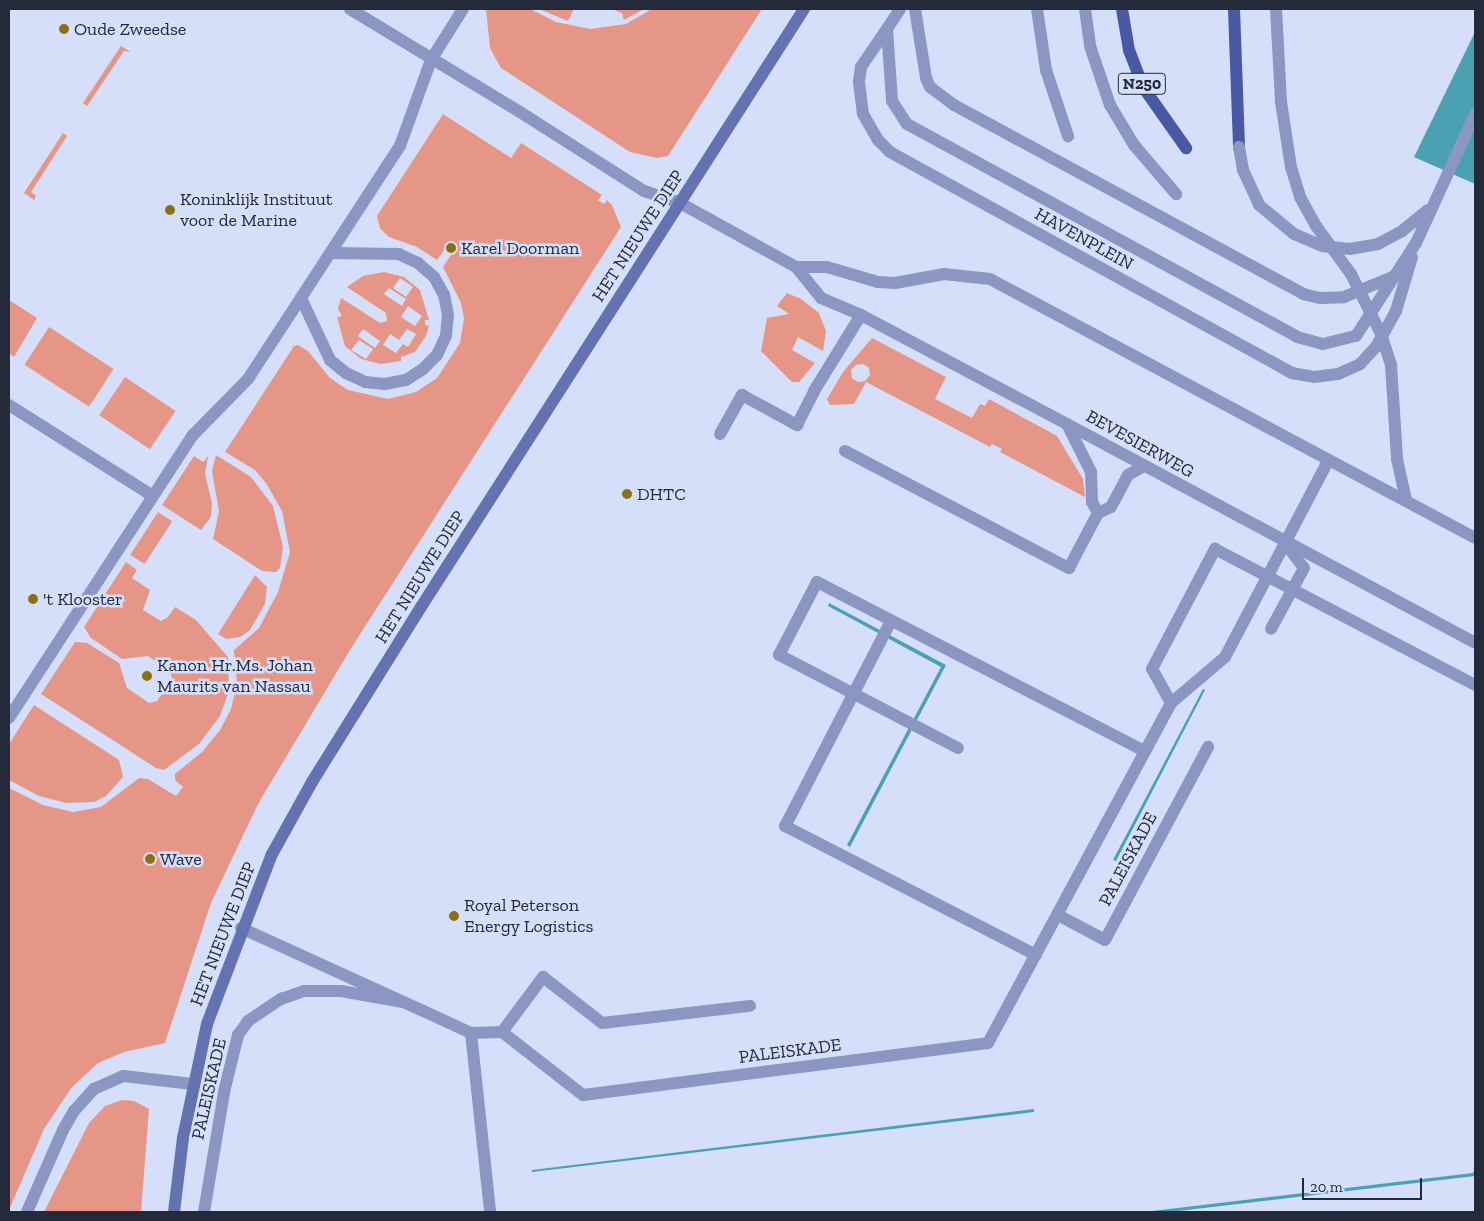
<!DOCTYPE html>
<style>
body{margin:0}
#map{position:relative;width:1484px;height:1221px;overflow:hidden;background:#d6dffa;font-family:"Zilla Slab",serif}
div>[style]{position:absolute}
.green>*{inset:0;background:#e69686;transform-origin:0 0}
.water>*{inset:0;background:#49a1b2}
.lane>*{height:12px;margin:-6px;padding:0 6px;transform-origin:6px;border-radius:6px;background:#8b97c2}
.street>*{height:12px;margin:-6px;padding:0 6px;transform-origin:6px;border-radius:6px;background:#8b97c2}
.secondary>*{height:12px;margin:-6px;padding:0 6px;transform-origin:6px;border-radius:6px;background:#6373b2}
.primary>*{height:12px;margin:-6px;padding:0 6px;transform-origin:6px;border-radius:6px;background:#4758a4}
.lane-bridge>*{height:12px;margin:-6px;padding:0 6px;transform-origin:6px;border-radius:6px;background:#8b97c2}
.dots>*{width:14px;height:14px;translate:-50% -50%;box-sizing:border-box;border:2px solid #d6dffa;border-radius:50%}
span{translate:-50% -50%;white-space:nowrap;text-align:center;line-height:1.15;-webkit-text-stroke:5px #d6dffa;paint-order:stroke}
.shield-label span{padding:1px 4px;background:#d6dffa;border:1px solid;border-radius:4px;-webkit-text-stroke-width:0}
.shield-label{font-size:16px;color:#252a3a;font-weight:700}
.poi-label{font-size:18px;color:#252a3a}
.left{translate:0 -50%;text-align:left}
.street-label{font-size:18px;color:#252a3a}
.frame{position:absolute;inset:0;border:10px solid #252a3a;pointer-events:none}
.scale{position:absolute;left:1302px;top:1178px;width:120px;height:22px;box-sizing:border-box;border:2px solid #252a3a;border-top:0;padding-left:6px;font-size:15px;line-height:18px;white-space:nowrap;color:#252a3a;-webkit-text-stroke:4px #d6dffa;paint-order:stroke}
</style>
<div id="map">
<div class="green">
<i style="clip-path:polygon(486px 9px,530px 9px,556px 22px,590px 29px,626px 24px,652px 9px,762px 9px,668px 156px,657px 158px,630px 152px,501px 68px,490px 48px)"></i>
<i style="clip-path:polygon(539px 9px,574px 9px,568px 21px)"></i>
<i style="clip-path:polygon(611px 9px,644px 9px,624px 20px,622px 13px)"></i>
<i style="clip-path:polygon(121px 46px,131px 52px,124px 51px,87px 106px,83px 103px)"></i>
<i style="clip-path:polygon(443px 114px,511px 158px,521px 143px,602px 195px,598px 200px,604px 204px,607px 200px,612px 205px,621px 227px,350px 650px,258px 804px,211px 903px,165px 1043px,124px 1052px,98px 1063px,72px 1087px,44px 1129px,9px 1210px,9px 788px,43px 805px,73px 812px,101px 807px,139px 778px,148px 779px,176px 796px,183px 787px,175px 780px,175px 774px,202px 752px,220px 730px,231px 709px,237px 683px,234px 650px,259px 628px,278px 592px,290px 552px,282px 511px,266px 483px,255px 470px,225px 452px,294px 346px,298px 345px,308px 351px,330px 378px,348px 390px,388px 399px,416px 392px,437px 378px,460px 343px,464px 318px,461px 303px,443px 267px,457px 246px,450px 242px,437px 260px,417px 247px,389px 237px,380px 228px,377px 216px)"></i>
<i style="clip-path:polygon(63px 133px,67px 136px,31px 192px,36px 196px,34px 200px,24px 193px)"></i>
<i style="clip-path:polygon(evenodd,384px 272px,404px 277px,420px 290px,429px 320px,425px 320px,425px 325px,429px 326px,426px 336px,415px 352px,401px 357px,401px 361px,381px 364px,361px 359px,345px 346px,337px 317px,342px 316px,338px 309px,341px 298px,380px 323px,387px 321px,386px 313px,347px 287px,363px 276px,384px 272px,400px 278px,413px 287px,406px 297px,393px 288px,400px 278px,384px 272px,389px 288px,406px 299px,402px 306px,384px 294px,389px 288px,384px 272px,408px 306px,422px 316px,415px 326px,401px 317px,408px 306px,384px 272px,363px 329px,380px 341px,375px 348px,358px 336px,363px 329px,384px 272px,407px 329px,416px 334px,408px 347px,403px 344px,396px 353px,383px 345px,390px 334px,399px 340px,407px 329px,384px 272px,359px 340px,373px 349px,366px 359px,351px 350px,359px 340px)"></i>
<i style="clip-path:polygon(787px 293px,801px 299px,819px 313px,826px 331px,823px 351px,798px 337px,792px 350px,815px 363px,799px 382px,792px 382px,761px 351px,767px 318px,789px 314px,777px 306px)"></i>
<i style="clip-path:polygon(9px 300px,37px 318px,14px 357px,9px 353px)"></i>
<i style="left:49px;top:327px;width:77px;height:45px;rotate:33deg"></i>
<i style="clip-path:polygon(evenodd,872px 338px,946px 377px,935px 399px,972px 418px,980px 404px,985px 406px,989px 399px,1057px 436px,1083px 479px,1085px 497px,1000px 452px,1002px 449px,992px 444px,990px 447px,866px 382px,854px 404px,830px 405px,827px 399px,843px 372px,872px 338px,863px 364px,869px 368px,870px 375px,865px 381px,858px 382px,852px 378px,851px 370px,856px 365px,863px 364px)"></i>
<i style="left:125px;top:377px;width:61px;height:46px;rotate:34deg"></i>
<i style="clip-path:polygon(216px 455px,251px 477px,273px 506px,283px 547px,280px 568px,276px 572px,262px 571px,213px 539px,219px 511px,212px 471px)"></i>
<i style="clip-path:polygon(194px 456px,203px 462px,208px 456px,205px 474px,212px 503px,211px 517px,201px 530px,162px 505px)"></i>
<i style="left:158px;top:512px;width:17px;height:51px;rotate:33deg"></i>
<i style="clip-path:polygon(126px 562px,137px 570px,132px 578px,150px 590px,143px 610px,161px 621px,168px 617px,175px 607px,196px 620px,228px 657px,229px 691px,220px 716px,199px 744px,164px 770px,156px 768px,41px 694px,75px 642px,87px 643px,119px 663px,127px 688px,149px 703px,157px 701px,172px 679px,170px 671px,148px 656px,122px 659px,91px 638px,84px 627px)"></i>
<i style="clip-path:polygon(255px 575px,267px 587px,265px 604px,250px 630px,240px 637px,226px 639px,218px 634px)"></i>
<i style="clip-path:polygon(34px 705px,119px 760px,123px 777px,106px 796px,94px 802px,66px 803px,39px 796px,9px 780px,9px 744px)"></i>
<i style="clip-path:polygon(122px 1100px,134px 1101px,149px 1109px,141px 1212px,44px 1212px,89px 1123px,105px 1106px)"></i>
</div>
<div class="water">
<i style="clip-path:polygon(1475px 32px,1475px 184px,1414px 157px)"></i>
<i style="clip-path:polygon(829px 603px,946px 665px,850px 847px,847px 845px,941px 667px,828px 606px)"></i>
<i style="clip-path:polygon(1203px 689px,1205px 690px,1116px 861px,1113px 860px)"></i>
<i style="clip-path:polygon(1034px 1109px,1034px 1112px,532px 1172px,532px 1170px)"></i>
<i style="clip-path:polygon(1475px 1168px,1475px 1176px,1170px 1212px,1144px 1212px,1473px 1173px)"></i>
</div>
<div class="lane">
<i style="left:350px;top:9px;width:199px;rotate:31.2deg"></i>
<i style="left:1037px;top:9px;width:62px;rotate:81.6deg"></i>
<i style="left:1046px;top:70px;width:70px;rotate:71.6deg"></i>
<i style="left:1085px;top:9px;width:37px;rotate:82deg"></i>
<i style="left:1090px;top:46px;width:62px;rotate:71.3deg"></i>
<i style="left:1110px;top:105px;width:47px;rotate:59deg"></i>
<i style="left:1134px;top:145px;width:65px;rotate:49.4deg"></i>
<i style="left:1276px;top:9px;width:93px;rotate:86.9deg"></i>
<i style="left:1281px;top:102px;width:66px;rotate:81.3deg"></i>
<i style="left:1291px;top:167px;width:31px;rotate:73deg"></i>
<i style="left:1300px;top:197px;width:33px;rotate:61deg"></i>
<i style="left:1316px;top:226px;width:59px;rotate:53.9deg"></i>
<i style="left:1351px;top:274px;width:67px;rotate:63.4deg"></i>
<i style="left:1381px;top:334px;width:33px;rotate:72deg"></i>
<i style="left:1391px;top:365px;width:94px;rotate:86.3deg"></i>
<i style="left:1397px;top:459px;width:42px;rotate:77.6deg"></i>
<i style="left:887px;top:29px;width:24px;rotate:-57deg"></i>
<i style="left:301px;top:298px;width:68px;rotate:64.9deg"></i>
<i style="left:330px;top:360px;width:21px;rotate:39deg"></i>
<i style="left:346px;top:373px;width:21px;rotate:25deg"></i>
<i style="left:365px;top:382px;width:20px;rotate:6deg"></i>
<i style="left:385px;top:384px;width:21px;rotate:-11deg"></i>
<i style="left:406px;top:380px;width:20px;rotate:-33deg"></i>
<i style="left:423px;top:369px;width:20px;rotate:-45deg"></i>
<i style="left:437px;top:355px;width:21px;rotate:-65deg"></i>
<i style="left:446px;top:336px;width:21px;rotate:-85deg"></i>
<i style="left:448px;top:315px;width:20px;rotate:-101deg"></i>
<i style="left:444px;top:295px;width:21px;rotate:-119deg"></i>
<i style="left:434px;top:277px;width:21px;rotate:-139deg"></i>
<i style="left:418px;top:263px;width:21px;rotate:-155deg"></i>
<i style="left:399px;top:254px;width:69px;rotate:-179.2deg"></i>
<i style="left:9px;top:405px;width:170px;rotate:32.3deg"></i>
<i style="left:1067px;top:424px;width:54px;rotate:63.4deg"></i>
<i style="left:1091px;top:472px;width:30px;rotate:88deg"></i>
<i style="left:1092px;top:502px;width:13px;rotate:61deg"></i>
<i style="left:720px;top:434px;width:45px;rotate:-60.6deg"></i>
<i style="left:742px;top:395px;width:63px;rotate:28.6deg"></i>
<i style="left:797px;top:425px;width:38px;rotate:-63deg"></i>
<i style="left:814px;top:391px;width:89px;rotate:-58.3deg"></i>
<i style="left:845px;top:451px;width:253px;rotate:27.6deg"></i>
<i style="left:1069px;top:568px;width:62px;rotate:-62.2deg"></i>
<i style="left:1098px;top:513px;width:14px;rotate:-25deg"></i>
<i style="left:1111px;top:507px;width:36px;rotate:-62deg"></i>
<i style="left:1128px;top:475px;width:18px;rotate:-29deg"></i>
<i style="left:891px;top:621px;width:231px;rotate:117.3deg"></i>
<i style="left:785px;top:826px;width:282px;rotate:27.2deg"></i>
<i style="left:1171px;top:703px;width:39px;rotate:-119deg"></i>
<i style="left:1152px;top:669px;width:136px;rotate:-62.3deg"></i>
<i style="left:1215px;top:549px;width:293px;rotate:27.6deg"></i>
<i style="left:9px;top:718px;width:338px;rotate:-57deg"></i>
<i style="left:193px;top:435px;width:78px;rotate:-45.5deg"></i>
<i style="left:248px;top:379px;width:278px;rotate:-56.9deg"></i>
<i style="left:400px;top:146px;width:91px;rotate:-70.2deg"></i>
<i style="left:431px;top:60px;width:60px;rotate:-57.9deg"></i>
<i style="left:958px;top:748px;width:202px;rotate:-152.5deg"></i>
<i style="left:779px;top:655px;width:82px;rotate:-62.5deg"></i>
<i style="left:817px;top:582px;width:369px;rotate:27.3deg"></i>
<i style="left:1058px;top:915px;width:53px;rotate:28deg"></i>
<i style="left:1105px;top:940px;width:219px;rotate:-61.9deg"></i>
<i style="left:419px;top:1009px;width:57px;rotate:24.8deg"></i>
<i style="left:471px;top:1033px;width:31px;rotate:-2deg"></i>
<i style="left:502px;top:1032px;width:103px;rotate:37.9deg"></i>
<i style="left:583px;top:1095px;width:408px;rotate:-7.3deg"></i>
<i style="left:988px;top:1043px;width:386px;rotate:-61.7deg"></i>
<i style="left:1171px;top:703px;width:71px;rotate:-40.4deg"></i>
<i style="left:1225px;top:657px;width:129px;rotate:-62.2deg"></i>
<i style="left:1285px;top:543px;width:31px;rotate:53deg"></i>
<i style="left:1304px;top:568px;width:69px;rotate:118.4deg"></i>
<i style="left:502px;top:1032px;width:69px;rotate:-53.3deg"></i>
<i style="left:543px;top:977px;width:75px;rotate:37.9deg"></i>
<i style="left:602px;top:1023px;width:149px;rotate:-6.6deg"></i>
<i style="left:471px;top:1033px;width:180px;rotate:83.9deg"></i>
<i style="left:27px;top:1212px;width:90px;rotate:-66.3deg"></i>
<i style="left:63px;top:1130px;width:22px;rotate:-60deg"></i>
<i style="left:74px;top:1111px;width:30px;rotate:-48deg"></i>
<i style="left:94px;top:1089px;width:32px;rotate:-24deg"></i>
<i style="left:123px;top:1076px;width:70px;rotate:6.5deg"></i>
</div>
<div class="street">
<i style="left:520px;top:112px;width:147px;rotate:32.5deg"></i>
<i style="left:644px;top:191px;width:38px;rotate:18deg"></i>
<i style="left:680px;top:203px;width:132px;rotate:28.9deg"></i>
<i style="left:796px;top:267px;width:40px;rotate:51deg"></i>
<i style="left:821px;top:298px;width:43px;rotate:23deg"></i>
<i style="left:861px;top:315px;width:233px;rotate:27.9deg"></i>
<i style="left:1067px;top:424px;width:463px;rotate:28.2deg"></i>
<i style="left:796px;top:267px;width:31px"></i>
<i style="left:827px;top:267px;width:53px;rotate:16.4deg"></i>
<i style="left:878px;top:282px;width:17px;rotate:3deg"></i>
<i style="left:895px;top:283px;width:50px;rotate:-10.4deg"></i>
<i style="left:944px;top:274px;width:46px;rotate:6.2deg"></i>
<i style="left:990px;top:279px;width:550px;rotate:28.1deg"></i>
<i style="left:1285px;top:543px;width:93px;rotate:-62.3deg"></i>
<i style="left:241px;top:928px;width:196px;rotate:24.5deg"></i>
<i style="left:204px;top:1212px;width:122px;rotate:-80.5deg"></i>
<i style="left:224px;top:1092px;width:59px;rotate:-76.2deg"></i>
<i style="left:238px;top:1035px;width:17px;rotate:-54deg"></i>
<i style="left:248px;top:1021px;width:40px;rotate:-34deg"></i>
<i style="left:281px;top:999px;width:24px;rotate:-19deg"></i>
<i style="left:304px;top:991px;width:37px"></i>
<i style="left:341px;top:991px;width:63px;rotate:10.1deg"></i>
</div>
<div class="secondary">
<i style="left:174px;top:1212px;width:75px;rotate:-83.1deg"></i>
<i style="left:183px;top:1138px;width:116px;rotate:-78.1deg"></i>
<i style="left:207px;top:1024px;width:180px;rotate:-69.1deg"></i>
<i style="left:271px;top:856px;width:85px;rotate:-61deg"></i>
<i style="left:312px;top:782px;width:206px;rotate:-58.1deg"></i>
<i style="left:421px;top:607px;width:710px;rotate:-57.36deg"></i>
</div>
<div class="primary">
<i style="left:1122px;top:9px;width:42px;rotate:80.3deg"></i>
<i style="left:1129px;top:50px;width:40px;rotate:69deg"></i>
<i style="left:1143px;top:87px;width:75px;rotate:54.8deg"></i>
<i style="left:1234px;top:9px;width:138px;rotate:87.9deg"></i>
</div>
<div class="lane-bridge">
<i style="left:915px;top:9px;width:70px;rotate:80.9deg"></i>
<i style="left:926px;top:78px;width:10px;rotate:66deg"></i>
<i style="left:930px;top:87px;width:30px;rotate:37deg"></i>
<i style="left:954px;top:105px;width:397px;rotate:28.4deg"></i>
<i style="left:1303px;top:294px;width:18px;rotate:13deg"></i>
<i style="left:1321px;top:298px;width:23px;rotate:-2deg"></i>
<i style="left:1344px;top:297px;width:55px;rotate:-22.4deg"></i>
<i style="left:887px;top:29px;width:72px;rotate:86deg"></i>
<i style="left:892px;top:101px;width:27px;rotate:57deg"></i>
<i style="left:907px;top:124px;width:444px;rotate:28.6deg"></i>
<i style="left:1297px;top:337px;width:27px;rotate:15deg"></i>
<i style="left:1323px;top:344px;width:34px;rotate:-14deg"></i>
<i style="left:1356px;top:336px;width:111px;rotate:-57.2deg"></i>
<i style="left:1416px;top:243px;width:142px;rotate:-65.4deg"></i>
<i style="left:887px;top:29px;width:46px;rotate:124.4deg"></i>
<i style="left:861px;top:67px;width:15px;rotate:98deg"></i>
<i style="left:859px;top:82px;width:32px;rotate:83deg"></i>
<i style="left:863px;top:114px;width:30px;rotate:60deg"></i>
<i style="left:878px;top:140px;width:17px;rotate:45deg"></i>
<i style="left:890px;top:152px;width:459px;rotate:28.8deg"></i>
<i style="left:1292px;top:373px;width:22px;rotate:10deg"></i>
<i style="left:1314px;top:377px;width:24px;rotate:-7deg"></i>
<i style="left:1338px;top:374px;width:24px;rotate:-24deg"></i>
<i style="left:1360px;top:364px;width:23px;rotate:-47deg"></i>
<i style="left:1376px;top:347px;width:41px;rotate:-60.9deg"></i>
<i style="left:1396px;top:311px;width:56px;rotate:-73.5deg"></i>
<i style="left:1239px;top:147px;width:23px;rotate:80deg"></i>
<i style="left:1243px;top:170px;width:38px;rotate:65deg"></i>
<i style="left:1259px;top:205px;width:45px;rotate:39.6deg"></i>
<i style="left:1294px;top:234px;width:30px;rotate:23deg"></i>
<i style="left:1322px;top:246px;width:28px;rotate:6deg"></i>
<i style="left:1350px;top:249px;width:28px;rotate:-10deg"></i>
<i style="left:1378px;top:244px;width:27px;rotate:-28deg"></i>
<i style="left:1402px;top:231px;width:33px;rotate:-39deg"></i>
</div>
<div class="dots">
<i style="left:64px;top:29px;background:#8a7012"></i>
<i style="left:170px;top:210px;background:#8a7012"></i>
<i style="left:451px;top:248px;background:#8a7012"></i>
<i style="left:627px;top:494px;background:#8a7012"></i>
<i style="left:33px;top:599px;background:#8a7012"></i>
<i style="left:147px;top:676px;background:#8a7012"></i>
<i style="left:150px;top:859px;background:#8a7012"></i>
<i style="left:454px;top:916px;background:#8a7012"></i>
</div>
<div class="shield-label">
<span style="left:1142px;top:84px">N250</span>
</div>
<div class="poi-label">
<span class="left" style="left:74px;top:29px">Oude Zweedse</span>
<span class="left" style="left:180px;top:210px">Koninklijk Instituut<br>voor de Marine</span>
<span class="left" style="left:461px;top:248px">Karel Doorman</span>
<span class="left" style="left:637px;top:494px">DHTC</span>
<span class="left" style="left:43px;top:599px">'t Klooster</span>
<span class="left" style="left:157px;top:676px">Kanon Hr.Ms. Johan<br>Maurits van Nassau</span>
<span class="left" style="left:160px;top:859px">Wave</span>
<span class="left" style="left:464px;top:916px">Royal Peterson<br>Energy Logistics</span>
</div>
<div class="street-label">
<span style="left:638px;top:236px;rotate:-57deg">HET NIEUWE DIEP</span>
<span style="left:1084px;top:239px;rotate:29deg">HAVENPLEIN</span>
<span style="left:1140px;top:444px;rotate:29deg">BEVESIERWEG</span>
<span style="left:420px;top:577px;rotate:-58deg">HET NIEUWE DIEP</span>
<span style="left:1128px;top:859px;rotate:-62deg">PALEISKADE</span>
<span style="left:223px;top:934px;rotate:-69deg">HET NIEUWE DIEP</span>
<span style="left:790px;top:1051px;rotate:-7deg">PALEISKADE</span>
<span style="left:209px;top:1089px;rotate:-77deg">PALEISKADE</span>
</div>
<div class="frame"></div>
<div class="scale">20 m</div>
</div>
